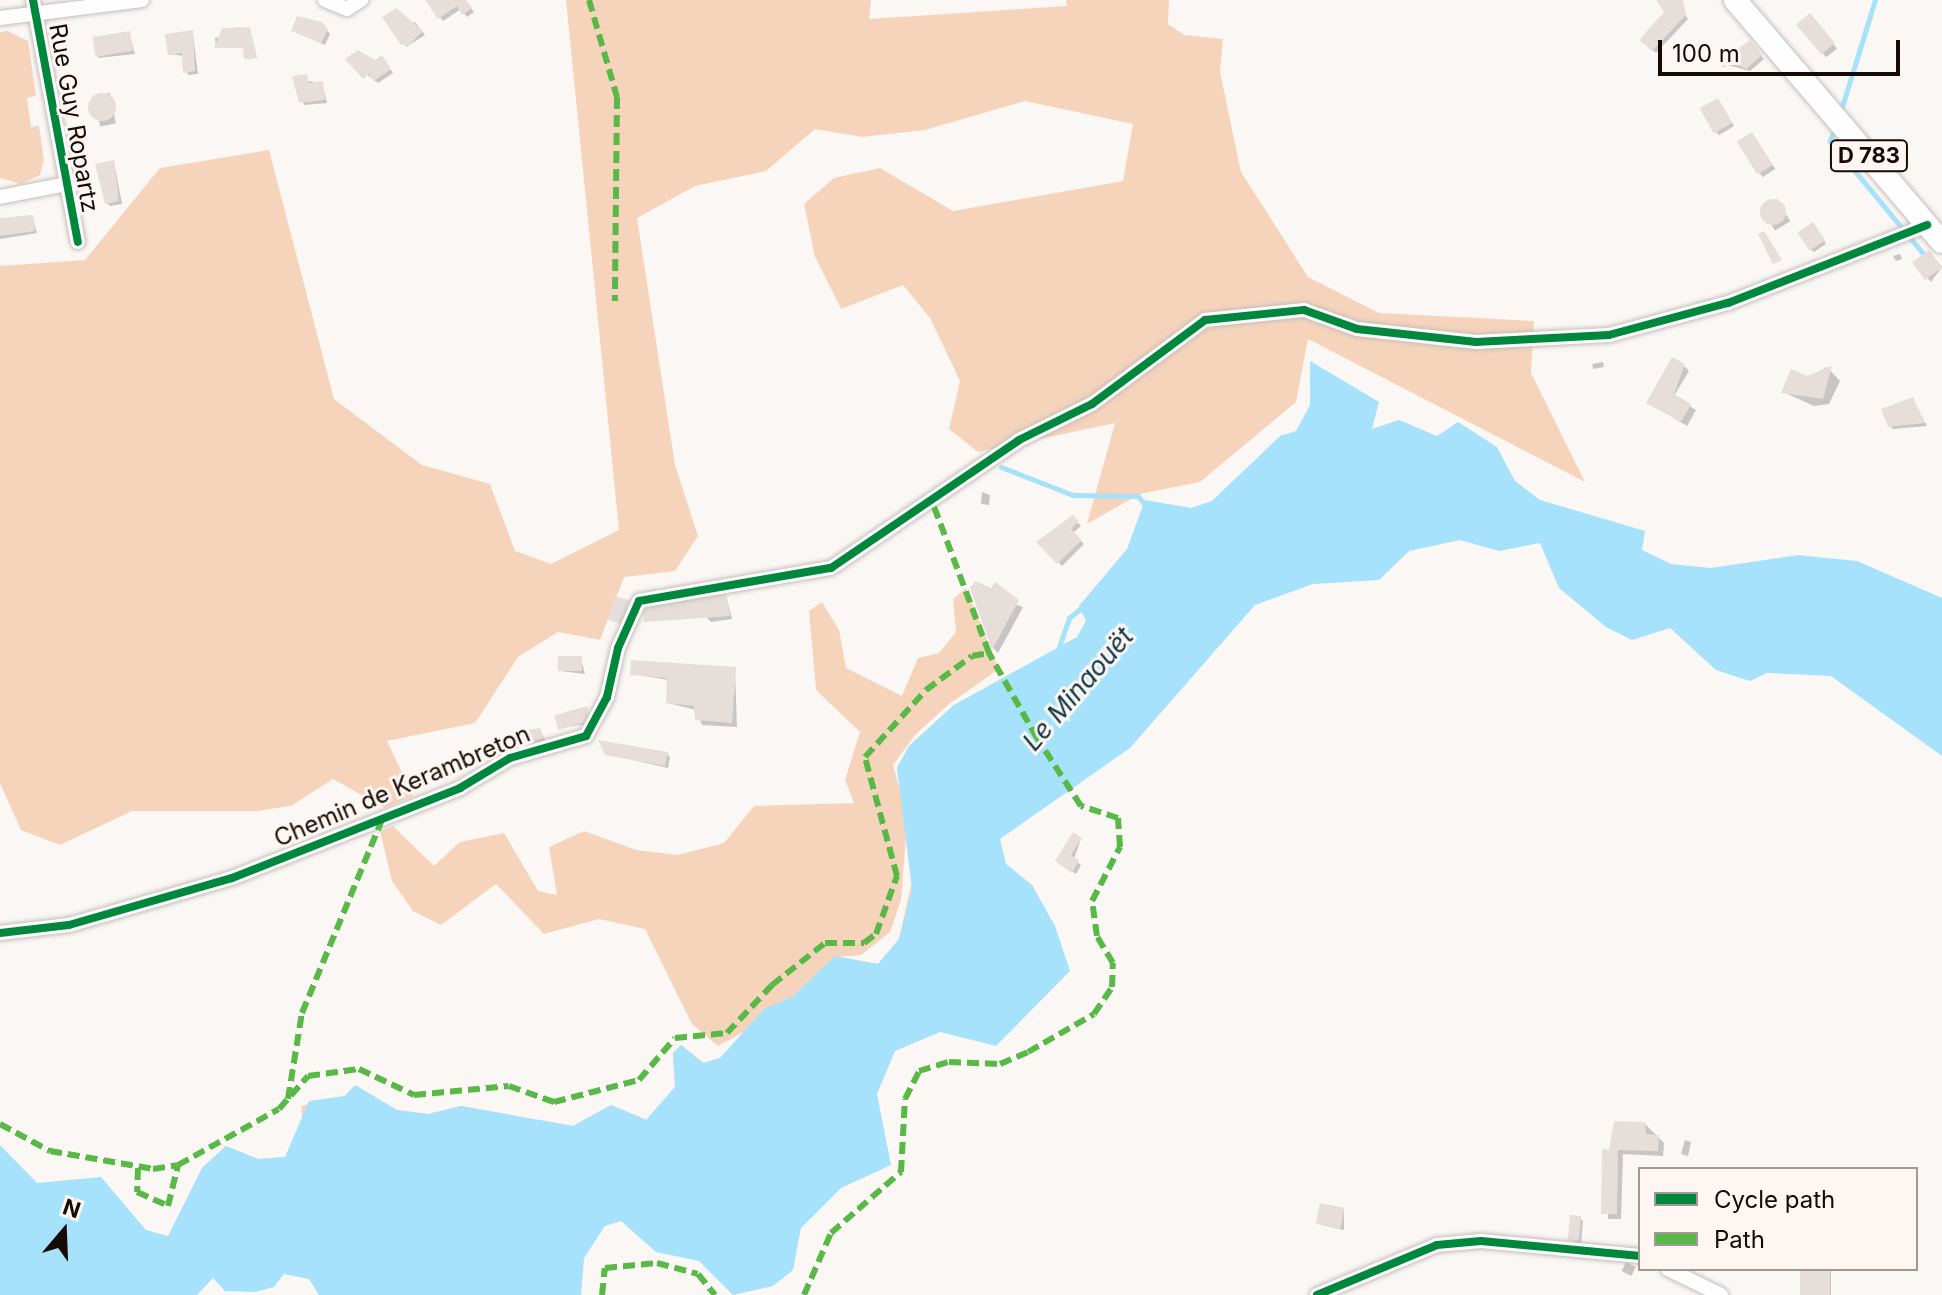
<!DOCTYPE html>
<meta charset="utf-8">
<style>
body{margin:0}
#map{position:relative;width:1942px;height:1295px;overflow:hidden;background:#faf7f5;font-family:Inter,sans-serif}
div>[style]{position:absolute}
.green>*{inset:0;background:#f6d4bc}
.water>*{inset:0;background:#a6e2fb}
.shadow>*{inset:0;background:#0003;transform-origin:0 0}
.stream>*{height:5px;margin:-2.5px;padding:0 2.5px;transform-origin:2.5px;border-radius:2.5px;background:#a6e2fb}
.building>*{inset:0;background:#e6deda;transform-origin:0 0}
.round{border-radius:50%}
.roads{filter:drop-shadow(0 0 2px #c6bfba) drop-shadow(0 0 2px #c6bfba)}
.street>*{height:14px;margin:-7px;padding:0 7px;transform-origin:7px;border-radius:7px;background:#fefefe}
.primary>*{height:22px;margin:-11px;padding:0 11px;transform-origin:11px;border-radius:11px;background:#fefefe}
.quiet>*{height:6px;margin-top:-3px;transform-origin:0;background:repeating-linear-gradient(90deg,#58b947 0 12px,transparent 0 18px)}
.cycleway>*{height:8px;margin:-4px;padding:0 4px;transform-origin:4px;border-radius:4px;background:#00873e}
span{translate:-50% -50%;white-space:nowrap;text-align:center;line-height:1.15;-webkit-text-stroke:6px #fdf6f2;paint-order:stroke}
.shield-label span{padding:2px 6px;background:#fdf6f2;border:2px solid;border-radius:6px;-webkit-text-stroke-width:0}
.shield-label{font-size:22px;color:#150b04;font-weight:700}
.street-label{font-size:24px;color:#150b04}
.water-label{font-size:26px;color:#0e3645;font-style:italic}
.legend{position:absolute;left:1638px;top:1167px;width:280px;height:104px;box-sizing:border-box;background:#fdf6f2;border:2px solid #a09893;margin:0;padding:10px 14px;list-style:none;font-size:24px;color:#150b04}
.legend li{display:flex;align-items:center;gap:16px;height:40px}
.legend b{width:40px;border:2px solid #a09893}
.north{position:absolute;left:24px;top:1191px;width:80px;height:80px;-webkit-text-stroke:6px #fdf6f2;paint-order:stroke;rotate:19deg;font-size:22px;font-weight:700;line-height:32px;text-align:center;color:#150b04}
.north::after{content:'';display:block;margin:auto;width:28px;height:36px;background:#150b04;clip-path:polygon(50% 0,100% 100%,50% 72%,0 100%)}
.scale{position:absolute;left:1658px;top:40px;width:242px;height:36px;box-sizing:border-box;border:4px solid #150b04;border-top:0;padding-left:10px;font-size:24px;line-height:28px;white-space:nowrap;color:#150b04;-webkit-text-stroke:6px #fdf6f2;paint-order:stroke}
</style>
<div id="map">
<div class="green">
<i style="clip-path:polygon(566px 0,871px 0,869px 19px,1067px 6px,1066px 0,1169px 0,1168px 24px,1184px 35px,1223px 39px,1220px 72px,1241px 172px,1308px 277px,1379px 313px,1534px 321px,1531px 373px,1585px 482px,1308px 339px,1296px 402px,1200px 482px,1140px 494px,1087px 524px,1115px 423px,978px 452px,949px 429px,960px 381px,930px 318px,903px 285px,841px 309px,815px 257px,804px 204px,834px 178px,880px 168px,953px 211px,1123px 181px,1133px 124px,1025px 101px,925px 130px,862px 137px,815px 129px,766px 171px,695px 186px,637px 218px,675px 465px,698px 536px,675px 571px,624px 577px,600px 640px,558px 632px,518px 657px,475px 723px,387px 741px,413px 796px,385px 808px,333px 779px,291px 806px,256px 811px,132px 811px,60px 845px,21px 830px,0 783px,0 266px,85px 260px,160px 168px,269px 150px,334px 399px,422px 465px,490px 484px,515px 551px,551px 564px,619px 530px)"></i>
<i style="clip-path:polygon(8px 31px,28px 41px,36px 96px,27px 98px,31px 127px,39px 126px,44px 160px,40px 175px,21px 184px,0 178px,0 32px)"></i>
<i style="clip-path:polygon(evenodd,966px 588px,999px 669px,949px 704px,915px 735px,893px 765px,901px 794px,897px 768px,909px 746px,954px 705px,926px 932px,667px 1137px,183px 1216px,202px 1168px,226px 1146px,258px 1159px,285px 1157px,303px 1126px,301px 1106px,345px 1096px,355px 1085px,397px 1110px,428px 1114px,461px 1106px,573px 1126px,611px 1105px,647px 1120px,675px 1087px,673px 1053px,681px 1045px,704px 1063px,720px 1058px,749px 1029px,718px 1046px,692px 1024px,645px 929px,599px 919px,544px 934px,496px 884px,441px 925px,413px 911px,392px 881px,380px 831px,393px 826px,434px 866px,460px 842px,504px 833px,538px 891px,557px 895px,549px 847px,584px 831px,636px 850px,678px 855px,724px 843px,754px 806px,854px 803px,845px 780px,860px 732px,816px 690px,809px 611px,822px 602px,839px 630px,846px 668px,902px 696px,918px 658px,939px 653px,956px 632px,953px 599px,966px 588px,907px 823px,915px 867px,899px 939px,878px 964px,838px 957px,861px 955px,890px 932px,901px 900px,907px 823px)"></i>
</div>
<div class="water">
<i style="clip-path:polygon(1310px 361px,1379px 402px,1372px 429px,1399px 420px,1437px 436px,1458px 422px,1497px 447px,1515px 481px,1540px 500px,1645px 531px,1642px 550px,1671px 564px,1711px 568px,1798px 555px,1857px 561px,1942px 598px,1942px 756px,1831px 676px,1767px 673px,1750px 681px,1716px 670px,1670px 628px,1632px 640px,1606px 627px,1559px 588px,1540px 543px,1499px 551px,1460px 540px,1409px 551px,1379px 580px,1313px 584px,1255px 605px,1130px 748px,1000px 839px,1006px 864px,1032px 885px,1055px 926px,1070px 971px,996px 1046px,940px 1032px,895px 1051px,877px 1094px,891px 1165px,841px 1188px,801px 1228px,793px 1270px,773px 1286px,733px 1295px,699px 1261px,656px 1252px,621px 1221px,605px 1226px,584px 1258px,581px 1295px,319px 1295px,309px 1279px,284px 1274px,274px 1287px,255px 1292px,225px 1291px,213px 1278px,197px 1295px,0 1295px,0 1145px,37px 1183px,101px 1177px,146px 1230px,168px 1236px,202px 1168px,226px 1146px,258px 1159px,285px 1157px,309px 1101px,345px 1096px,355px 1085px,397px 1110px,428px 1114px,461px 1106px,573px 1126px,611px 1105px,646px 1120px,675px 1087px,673px 1053px,681px 1045px,703px 1063px,720px 1058px,764px 1009px,792px 997px,835px 956px,878px 964px,899px 939px,912px 889px,897px 768px,909px 746px,954px 705px,1077px 637px,1086px 621px,1079px 606px,1127px 549px,1145px 500px,1191px 508px,1212px 501px,1280px 436px,1296px 431px,1310px 405px)"></i>
</div>
<div class="shadow">
<i style="clip-path:polygon(428px 0,465px 0,474px 12px,467px 17px,461px 9px,443px 21px)"></i>
<i style="clip-path:polygon(1658px 0,1676px 0,1688px 19px,1656px 53px,1642px 40px,1666px 13px)"></i>
<i style="left:1810px;top:15px;width:43px;height:14px;rotate:51deg"></i>
<i style="clip-path:polygon(415px 22px,425px 35px,406px 47px,407px 27px)"></i>
<i style="clip-path:polygon(321px 23px,330px 34px,325px 45px,293px 31px)"></i>
<i style="clip-path:polygon(250px 29px,257px 58px,247px 59px,245px 48px,216px 47px,215px 38px)"></i>
<i style="clip-path:polygon(129px 33px,135px 54px,97px 58px)"></i>
<i style="clip-path:polygon(193px 35px,198px 74px,188px 75px,184px 56px,170px 54px,167px 38px)"></i>
<i style="clip-path:polygon(1750px 43px,1764px 59px,1750px 71px,1724px 64px)"></i>
<i style="clip-path:polygon(385px 61px,393px 73px,378px 83px,351px 62px)"></i>
<i style="clip-path:polygon(294px 79px,322px 83px,327px 103px,304px 105px)"></i>
<i style="left:110px;top:93px;width:31px;height:16px;rotate:79deg"></i>
<i style="clip-path:polygon(1721px 104px,1734px 126px,1719px 135px,1716px 132px)"></i>
<i style="left:1755px;top:138px;width:37px;height:15px;rotate:57deg"></i>
<i style="clip-path:polygon(114px 162px,122px 204px,110px 206px,107px 203px)"></i>
<i style="left:1777px;top:199px;width:26px;height:18px;rotate:59deg"></i>
<i style="clip-path:polygon(32px 217px,37px 233px,0 239px,0 220px)"></i>
<i style="clip-path:polygon(1816px 228px,1826px 244px,1814px 252px,1810px 249px)"></i>
<i style="clip-path:polygon(1929px 252px,1942px 267px,1931px 282px,1915px 264px)"></i>
<i style="clip-path:polygon(1900px 254px,1902px 259px,1896px 261px,1893px 256px)"></i>
<i style="left:1603px;top:362px;width:5px;height:11px;rotate:79deg"></i>
<i style="clip-path:polygon(1684px 366px,1689px 371px,1674px 396px,1696px 410px,1687px 426px,1649px 403px)"></i>
<i style="clip-path:polygon(1827px 367px,1840px 381px,1829px 404px,1814px 406px,1783px 392px)"></i>
<i style="clip-path:polygon(1912px 399px,1927px 426px,1893px 429px,1890px 426px)"></i>
<i style="clip-path:polygon(982px 492px,990px 495px,989px 505px,981px 504px)"></i>
<i style="clip-path:polygon(1073px 518px,1081px 526px,1073px 533px,1084px 544px,1062px 566px,1039px 542px)"></i>
<i style="clip-path:polygon(972px 588px,1023px 607px,998px 653px,994px 649px)"></i>
<i style="clip-path:polygon(726px 595px,732px 619px,711px 622px,700px 610px,646px 621px)"></i>
<i style="clip-path:polygon(581px 659px,585px 674px,560px 671px)"></i>
<i style="clip-path:polygon(735px 669px,737px 727px,702px 725px,696px 710px,668px 703px,669px 680px,632px 674px)"></i>
<i style="clip-path:polygon(586px 708px,593px 723px,560px 728px)"></i>
<i style="clip-path:polygon(540px 730px,546px 741px,520px 745px)"></i>
<i style="clip-path:polygon(606px 754px,667px 754px,670px 757px,668px 768px)"></i>
<i style="clip-path:polygon(1081px 839px,1074px 859px,1081px 865px,1076px 874px,1061px 864px)"></i>
<i style="clip-path:polygon(1645px 1124px,1664px 1143px,1663px 1156px,1623px 1154px,1621px 1219px,1608px 1219px,1610px 1152px)"></i>
<i style="clip-path:polygon(1685px 1140px,1691px 1142px,1688px 1156px,1681px 1154px)"></i>
<i style="clip-path:polygon(1344px 1209px,1344px 1230px,1318px 1224px)"></i>
<i style="clip-path:polygon(1580px 1218px,1583px 1221px,1581px 1244px,1568px 1239px)"></i>
<i style="left:1626px;top:1262px;width:11px;height:10px;rotate:27deg"></i>
<i style="left:1802px;top:1269px;width:29px;height:26px"></i>
</div>
<div class="stream">
<i style="left:1840px;top:113px;width:118px;rotate:-72.8deg"></i>
<i style="left:1835px;top:127px;width:15px;rotate:110deg"></i>
<i style="left:1830px;top:141px;width:151px;rotate:50.4deg"></i>
<i style="left:1001px;top:467px;width:77px;rotate:21.3deg"></i>
<i style="left:1073px;top:495px;width:65px;rotate:0.9deg"></i>
<i style="left:1138px;top:496px;width:16px;rotate:52deg"></i>
<i style="left:1059px;top:647px;width:31px;rotate:-71deg"></i>
<i style="left:1069px;top:618px;width:19px;rotate:-39deg"></i>
</div>
<div class="building">
<i style="clip-path:polygon(425px 0,466px 0,472px 8px,462px 15px,457px 6px,438px 19px)"></i>
<i style="clip-path:polygon(1656px 0,1683px 0,1686px 15px,1652px 51px,1639px 40px,1664px 12px)"></i>
<i style="clip-path:polygon(396px 8px,423px 31px,409px 45px,401px 45px,382px 17px)"></i>
<i style="left:1810px;top:13px;width:39px;height:18px;rotate:50deg"></i>
<i style="clip-path:polygon(297px 16px,322px 22px,328px 29px,321px 43px,291px 31px)"></i>
<i style="clip-path:polygon(250px 27px,257px 58px,244px 59px,243px 48px,214px 48px,222px 28px)"></i>
<i style="clip-path:polygon(193px 30px,195px 71px,183px 73px,182px 53px,168px 55px,165px 34px)"></i>
<i style="left:130px;top:31px;width:20px;height:38px;rotate:81deg"></i>
<i style="clip-path:polygon(1750px 40px,1762px 55px,1746px 69px,1732px 61px,1723px 68px,1719px 62px)"></i>
<i style="clip-path:polygon(358px 50px,375px 60px,382px 55px,391px 69px,374px 81px,369px 74px,363px 79px,345px 59px)"></i>
<i style="clip-path:polygon(307px 74px,309px 83px,323px 81px,325px 100px,299px 103px,292px 76px)"></i>
<i class="round" style="left:88px;top:93px;width:28px;height:28px"></i>
<i style="left:1718px;top:98px;width:29px;height:21px;rotate:61deg"></i>
<i style="left:1752px;top:132px;width:39px;height:18px;rotate:58deg"></i>
<i style="clip-path:polygon(114px 160px,119px 201px,105px 204px,95px 164px)"></i>
<i class="round" style="left:1760px;top:199px;width:26px;height:26px"></i>
<i style="clip-path:polygon(33px 215px,35px 231px,0 236px,0 218px)"></i>
<i style="left:1813px;top:222px;width:22px;height:19px;rotate:56deg"></i>
<i style="clip-path:polygon(1764px 231px,1782px 260px,1773px 264px,1758px 234px)"></i>
<i style="left:1929px;top:250px;width:22px;height:21px;rotate:54deg"></i>
<i style="clip-path:polygon(1672px 357px,1685px 364px,1674px 394px,1691px 404px,1681px 422px,1646px 403px)"></i>
<i style="clip-path:polygon(1832px 366px,1823px 399px,1781px 393px,1791px 369px,1807px 376px)"></i>
<i style="clip-path:polygon(1913px 397px,1925px 423px,1888px 427px,1881px 409px)"></i>
<i style="clip-path:polygon(1073px 515px,1079px 521px,1071px 529px,1082px 540px,1057px 564px,1036px 542px)"></i>
<i style="clip-path:polygon(975px 581px,991px 588px,995px 582px,1019px 600px,992px 650px,970px 588px)"></i>
<i style="clip-path:polygon(726px 593px,730px 616px,644px 622px,643px 609px,651px 606px)"></i>
<i style="left:615px;top:596px;width:15px;height:25px;rotate:16deg"></i>
<i style="left:582px;top:656px;width:15px;height:24px;rotate:90deg"></i>
<i style="clip-path:polygon(631px 660px,736px 667px,732px 723px,695px 720px,694px 706px,666px 703px,667px 678px,630px 675px)"></i>
<i style="left:587px;top:706px;width:15px;height:34px;rotate:74deg"></i>
<i style="clip-path:polygon(540px 728px,544px 738px,519px 746px,515px 732px)"></i>
<i style="clip-path:polygon(598px 740px,668px 752px,665px 766px,605px 755px)"></i>
<i style="clip-path:polygon(1073px 832px,1082px 838px,1071px 855px,1079px 860px,1072px 873px,1055px 861px)"></i>
<i style="clip-path:polygon(1614px 1121px,1645px 1122px,1646px 1134px,1659px 1135px,1658px 1151px,1618px 1150px,1617px 1214px,1601px 1214px,1602px 1149px,1609px 1150px)"></i>
<i style="left:1320px;top:1203px;width:25px;height:21px;rotate:11deg"></i>
<i style="left:1570px;top:1215px;width:11px;height:25px;rotate:5deg"></i>
<i style="left:1800px;top:1269px;width:30px;height:26px"></i>
</div>
<div class="roads">
<div class="street">
<i style="left:33px;top:0;width:246px;rotate:79.5deg"></i>
<i style="left:325px;top:0;width:24px;rotate:22deg"></i>
<i style="left:347px;top:9px;width:17px;rotate:-33deg"></i>
<i style="left:0;top:18px;width:143px;rotate:-7.2deg"></i>
<i style="left:0;top:197px;width:63px;rotate:-11deg"></i>
<i style="left:0;top:933px;width:69px;rotate:-6.6deg"></i>
<i style="left:69px;top:925px;width:170px;rotate:-16.1deg"></i>
<i style="left:232px;top:878px;width:245px;rotate:-21.5deg"></i>
<i style="left:460px;top:788px;width:58px;rotate:-31deg"></i>
<i style="left:510px;top:758px;width:79px;rotate:-16.1deg"></i>
<i style="left:586px;top:736px;width:44px;rotate:-61.7deg"></i>
<i style="left:607px;top:697px;width:50px;rotate:-77.3deg"></i>
<i style="left:618px;top:648px;width:51px;rotate:-65.9deg"></i>
<i style="left:639px;top:601px;width:195px;rotate:-9.8deg"></i>
<i style="left:831px;top:568px;width:227px;rotate:-34.2deg"></i>
<i style="left:1019px;top:440px;width:81px;rotate:-26.3deg"></i>
<i style="left:1092px;top:404px;width:141px;rotate:-36.6deg"></i>
<i style="left:1205px;top:320px;width:100px;rotate:-5.8deg"></i>
<i style="left:1304px;top:310px;width:56px;rotate:19.7deg"></i>
<i style="left:1357px;top:329px;width:120px;rotate:6.2deg"></i>
<i style="left:1476px;top:342px;width:133px;rotate:-3deg"></i>
<i style="left:1609px;top:335px;width:123px;rotate:-15.1deg"></i>
<i style="left:1728px;top:303px;width:214px;rotate:-21.4deg"></i>
<i style="left:1668px;top:1269px;width:59px;rotate:26.1deg"></i>
<i style="left:1317px;top:1295px;width:130px;rotate:-22.6deg"></i>
<i style="left:1437px;top:1245px;width:44px;rotate:-5.2deg"></i>
<i style="left:1481px;top:1241px;width:160px;rotate:5.4deg"></i>
</div>
<div class="primary">
<i style="left:1735px;top:0;width:318px;rotate:49.5deg"></i>
</div>
</div>
<div class="quiet">
<i style="left:589px;top:0;width:101px;rotate:73.9deg"></i>
<i style="left:617px;top:97px;width:204px;rotate:90.6deg"></i>
<i style="left:288px;top:1099px;width:87px;rotate:-80.8deg"></i>
<i style="left:302px;top:1013px;width:209px;rotate:-67.5deg"></i>
<i style="left:0;top:1124px;width:57px;rotate:28.4deg"></i>
<i style="left:50px;top:1151px;width:105px;rotate:9.9deg"></i>
<i style="left:153px;top:1169px;width:25px;rotate:-9deg"></i>
<i style="left:178px;top:1165px;width:115px;rotate:-29deg"></i>
<i style="left:279px;top:1109px;width:44px;rotate:-48.7deg"></i>
<i style="left:308px;top:1076px;width:51px;rotate:-7.8deg"></i>
<i style="left:359px;top:1069px;width:61px;rotate:25.3deg"></i>
<i style="left:414px;top:1095px;width:95px;rotate:-5.4deg"></i>
<i style="left:509px;top:1086px;width:48px;rotate:19.6deg"></i>
<i style="left:554px;top:1102px;width:88px;rotate:-14.5deg"></i>
<i style="left:639px;top:1080px;width:55px;rotate:-49.4deg"></i>
<i style="left:675px;top:1038px;width:52px;rotate:-5.5deg"></i>
<i style="left:727px;top:1033px;width:66px;rotate:-46.8deg"></i>
<i style="left:772px;top:985px;width:68px;rotate:-38.4deg"></i>
<i style="left:825px;top:943px;width:39px"></i>
<i style="left:864px;top:943px;width:15px;rotate:-37deg"></i>
<i style="left:876px;top:934px;width:62px;rotate:-70.1deg"></i>
<i style="left:897px;top:876px;width:123px;rotate:-105.1deg"></i>
<i style="left:865px;top:757px;width:91px;rotate:-47.7deg"></i>
<i style="left:926px;top:690px;width:57px;rotate:-36.5deg"></i>
<i style="left:972px;top:656px;width:17px;rotate:-10deg"></i>
<i style="left:138px;top:1168px;width:24px;rotate:92deg"></i>
<i style="left:137px;top:1192px;width:34px;rotate:24deg"></i>
<i style="left:168px;top:1206px;width:42px;rotate:-76.3deg"></i>
<i style="left:602px;top:1295px;width:27px;rotate:-84deg"></i>
<i style="left:605px;top:1268px;width:52px;rotate:-5.5deg"></i>
<i style="left:657px;top:1263px;width:42px;rotate:15deg"></i>
<i style="left:698px;top:1274px;width:27px;rotate:51deg"></i>
<i style="left:804px;top:1295px;width:68px;rotate:-66.5deg"></i>
<i style="left:831px;top:1233px;width:93px;rotate:-41.1deg"></i>
<i style="left:901px;top:1172px;width:73px;rotate:-86.9deg"></i>
<i style="left:905px;top:1099px;width:31px;rotate:-63deg"></i>
<i style="left:919px;top:1071px;width:31px;rotate:-17deg"></i>
<i style="left:949px;top:1062px;width:51px;rotate:2.2deg"></i>
<i style="left:1000px;top:1064px;width:30px;rotate:-23deg"></i>
<i style="left:1028px;top:1052px;width:76px;rotate:-29.9deg"></i>
<i style="left:1094px;top:1014px;width:32px;rotate:-56deg"></i>
<i style="left:1112px;top:987px;width:24px;rotate:-88deg"></i>
<i style="left:1113px;top:963px;width:31px;rotate:-121deg"></i>
<i style="left:1097px;top:936px;width:35px;rotate:-98deg"></i>
<i style="left:1092px;top:901px;width:61px;rotate:-62.6deg"></i>
<i style="left:1120px;top:847px;width:29px;rotate:-94deg"></i>
<i style="left:1118px;top:818px;width:39px;rotate:-162deg"></i>
<i style="left:1081px;top:806px;width:81px;rotate:-122.9deg"></i>
<i style="left:1037px;top:738px;width:98px;rotate:-119.5deg"></i>
<i style="left:989px;top:653px;width:162px;rotate:-110.6deg"></i>
</div>
<div class="cycleway">
<i style="left:33px;top:0;width:246px;rotate:79.5deg"></i>
<i style="left:0;top:933px;width:69px;rotate:-6.6deg"></i>
<i style="left:69px;top:925px;width:170px;rotate:-16.1deg"></i>
<i style="left:232px;top:878px;width:245px;rotate:-21.5deg"></i>
<i style="left:460px;top:788px;width:58px;rotate:-31deg"></i>
<i style="left:510px;top:758px;width:79px;rotate:-16.1deg"></i>
<i style="left:586px;top:736px;width:44px;rotate:-61.7deg"></i>
<i style="left:607px;top:697px;width:50px;rotate:-77.3deg"></i>
<i style="left:618px;top:648px;width:51px;rotate:-65.9deg"></i>
<i style="left:639px;top:601px;width:195px;rotate:-9.8deg"></i>
<i style="left:831px;top:568px;width:227px;rotate:-34.2deg"></i>
<i style="left:1019px;top:440px;width:81px;rotate:-26.3deg"></i>
<i style="left:1092px;top:404px;width:141px;rotate:-36.6deg"></i>
<i style="left:1205px;top:320px;width:100px;rotate:-5.8deg"></i>
<i style="left:1304px;top:310px;width:56px;rotate:19.7deg"></i>
<i style="left:1357px;top:329px;width:120px;rotate:6.2deg"></i>
<i style="left:1476px;top:342px;width:133px;rotate:-3deg"></i>
<i style="left:1609px;top:335px;width:123px;rotate:-15.1deg"></i>
<i style="left:1728px;top:303px;width:214px;rotate:-21.4deg"></i>
<i style="left:1317px;top:1295px;width:130px;rotate:-22.6deg"></i>
<i style="left:1437px;top:1245px;width:44px;rotate:-5.2deg"></i>
<i style="left:1481px;top:1241px;width:160px;rotate:5.4deg"></i>
</div>
<div class="shield-label">
<span style="left:1869px;top:156px">D 783</span>
</div>
<div class="street-label">
<span style="left:74px;top:118px;rotate:80deg">Rue Guy Ropartz</span>
<span style="left:402px;top:786px;rotate:-23deg">Chemin de Kerambreton</span>
</div>
<div class="water-label">
<span style="left:1078px;top:689px;rotate:-49deg">Le Minaouët</span>
</div>
<ul class="legend">
<li><b style="height:10px;background:#00873e"></b>Cycle path</li>
<li><b style="height:10px;background:#58b947"></b>Path</li>
</ul>
<div class="north">N</div>
<div class="scale">100 m</div>
</div>
